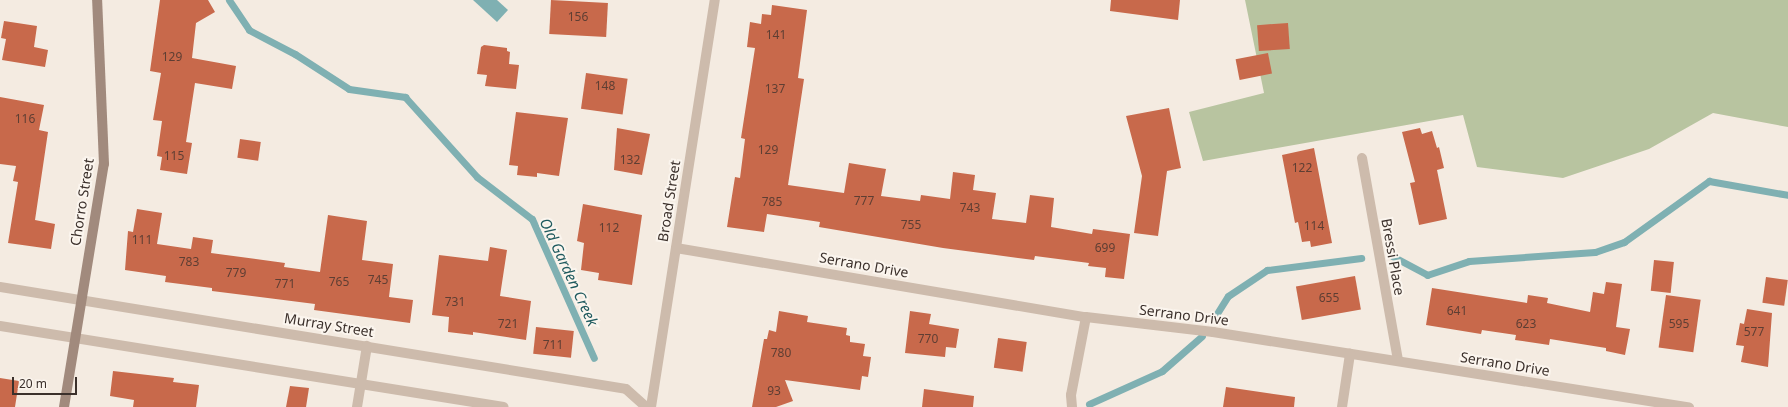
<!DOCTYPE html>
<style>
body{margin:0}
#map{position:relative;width:1788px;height:407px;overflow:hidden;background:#f4ebe1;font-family:"Noto Sans",sans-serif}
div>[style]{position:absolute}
.green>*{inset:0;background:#b8c4a0}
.water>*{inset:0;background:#7fb0b2}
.stream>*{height:7px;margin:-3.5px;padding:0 3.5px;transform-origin:3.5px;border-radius:3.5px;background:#7fb0b2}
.building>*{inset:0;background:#c8694b;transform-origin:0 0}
.street>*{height:10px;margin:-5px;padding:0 5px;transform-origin:5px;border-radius:5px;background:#cdbbac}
.secondary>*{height:10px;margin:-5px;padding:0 5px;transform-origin:5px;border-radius:5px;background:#a18a7d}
span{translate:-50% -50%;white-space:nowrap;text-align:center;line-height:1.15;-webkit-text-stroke:4px #fbf5ee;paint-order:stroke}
.number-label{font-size:12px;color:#5e3e33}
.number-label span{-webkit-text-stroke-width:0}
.street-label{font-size:14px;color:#3b302b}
.water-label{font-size:15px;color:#1f5a5e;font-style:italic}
.scale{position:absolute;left:12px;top:377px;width:65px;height:18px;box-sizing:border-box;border:2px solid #3b302b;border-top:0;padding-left:5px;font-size:12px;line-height:14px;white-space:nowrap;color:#3b302b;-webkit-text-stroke:3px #fbf5ee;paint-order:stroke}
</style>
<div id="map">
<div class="green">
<i style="clip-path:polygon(1245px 0,1788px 0,1788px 127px,1713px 113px,1649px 149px,1563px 178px,1477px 167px,1463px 115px,1203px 161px,1189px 112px,1264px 93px)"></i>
</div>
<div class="water">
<i style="clip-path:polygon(473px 0,497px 0,508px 10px,497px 22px)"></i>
</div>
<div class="stream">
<i style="left:229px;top:0;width:36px;rotate:56deg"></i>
<i style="left:249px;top:30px;width:52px;rotate:27.6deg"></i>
<i style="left:295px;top:54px;width:64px;rotate:32.9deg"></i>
<i style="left:349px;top:89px;width:57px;rotate:8.1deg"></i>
<i style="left:405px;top:97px;width:108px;rotate:48deg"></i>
<i style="left:477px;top:177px;width:69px;rotate:37.4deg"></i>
<i style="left:532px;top:219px;width:152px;rotate:66deg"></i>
<i style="left:1392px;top:256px;width:40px;rotate:28deg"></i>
<i style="left:1427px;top:275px;width:44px;rotate:-18.4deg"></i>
<i style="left:1469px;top:261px;width:126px;rotate:-4.1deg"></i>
<i style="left:1595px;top:252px;width:31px;rotate:-19deg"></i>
<i style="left:1624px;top:242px;width:105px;rotate:-35.7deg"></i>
<i style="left:1709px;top:181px;width:80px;rotate:10deg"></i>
<i style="left:1216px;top:315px;width:22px;rotate:-58deg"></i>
<i style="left:1228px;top:296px;width:47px;rotate:-33.7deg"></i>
<i style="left:1267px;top:270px;width:95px;rotate:-7.3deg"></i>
<i style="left:1089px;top:404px;width:80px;rotate:-24.3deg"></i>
<i style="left:1162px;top:371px;width:53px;rotate:-41.2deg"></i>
</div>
<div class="building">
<i style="clip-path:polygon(160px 0,208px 0,215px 12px,196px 23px,192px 58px,236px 66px,232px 89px,195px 83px,186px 142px,192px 143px,187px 174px,160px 170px,162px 157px,157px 156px,162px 121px,153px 120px,161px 73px,150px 71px)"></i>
<i style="left:551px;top:0;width:57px;height:34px;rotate:3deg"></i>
<i style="clip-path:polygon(1111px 0,1180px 0,1178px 20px,1110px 11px)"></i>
<i style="clip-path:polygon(772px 5px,807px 10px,798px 78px,804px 79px,788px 185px,844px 193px,849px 163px,886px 169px,881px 196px,920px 201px,921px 195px,950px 199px,953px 172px,975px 175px,973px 190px,996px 193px,992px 219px,1026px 223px,1030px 195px,1054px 198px,1051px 227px,1092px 234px,1093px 229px,1130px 234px,1124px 279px,1105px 277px,1106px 268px,1088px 266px,1089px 263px,1035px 256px,1034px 260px,943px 248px,819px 227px,820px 222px,767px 214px,764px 232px,727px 227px,735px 177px,740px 178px,745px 139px,741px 138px,755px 48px,747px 47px,750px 22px,761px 24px,762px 14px,771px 15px)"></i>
<i style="clip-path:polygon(4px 21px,37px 26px,34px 47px,48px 50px,45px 67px,2px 60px,6px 39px,1px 38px)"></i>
<i style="left:1288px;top:23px;width:26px;height:31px;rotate:86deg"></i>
<i style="clip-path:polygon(484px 45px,507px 48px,507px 51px,510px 52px,509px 64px,519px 65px,516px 89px,485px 86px,487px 75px,477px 74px,481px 47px)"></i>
<i style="left:1268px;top:53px;width:21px;height:33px;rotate:79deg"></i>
<i style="left:586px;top:73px;width:42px;height:36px;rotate:8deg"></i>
<i style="clip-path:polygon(0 97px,44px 105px,39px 130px,48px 132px,35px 220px,55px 224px,51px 249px,8px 243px,18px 182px,13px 181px,16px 166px,0 164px)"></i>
<i style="clip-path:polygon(1169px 108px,1181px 168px,1167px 171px,1158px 236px,1134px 233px,1142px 176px,1126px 116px)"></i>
<i style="clip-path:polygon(516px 112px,568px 118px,559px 176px,537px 173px,537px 177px,517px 175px,518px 166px,509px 165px)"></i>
<i style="clip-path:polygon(617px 128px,650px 134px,642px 175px,614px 170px)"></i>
<i style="clip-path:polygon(1420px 128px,1422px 134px,1432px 131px,1437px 148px,1439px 147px,1444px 168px,1437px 170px,1447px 219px,1419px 225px,1410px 183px,1415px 182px,1402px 132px)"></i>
<i style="left:240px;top:139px;width:21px;height:19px;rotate:8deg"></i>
<i style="clip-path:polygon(1314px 148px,1332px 243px,1311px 247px,1310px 241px,1302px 242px,1298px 222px,1295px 223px,1282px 155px)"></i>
<i style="clip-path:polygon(583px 204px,642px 215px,632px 285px,598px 280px,599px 273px,581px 270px,584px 243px,577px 241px)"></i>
<i style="clip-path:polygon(137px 209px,162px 213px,157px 244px,191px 249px,193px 237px,213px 240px,211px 253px,285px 263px,284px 267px,320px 272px,328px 215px,367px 221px,362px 260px,393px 264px,389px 297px,413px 300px,410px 323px,314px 310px,315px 304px,212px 291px,212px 288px,165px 282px,166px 276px,125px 270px,128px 231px,133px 232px)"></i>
<i style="clip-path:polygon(490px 247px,507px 250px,500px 296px,531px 301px,526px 340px,473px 332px,473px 335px,448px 332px,449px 317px,432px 315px,439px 255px,488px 261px)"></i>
<i style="left:1654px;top:260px;width:20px;height:31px;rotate:6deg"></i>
<i style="left:1355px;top:276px;width:34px;height:60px;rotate:80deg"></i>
<i style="left:1766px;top:277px;width:22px;height:26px;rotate:8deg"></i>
<i style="clip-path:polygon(1606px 282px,1622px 284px,1616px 327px,1630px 329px,1625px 355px,1606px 351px,1606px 348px,1550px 339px,1549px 345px,1515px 340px,1516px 335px,1482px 330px,1481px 334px,1426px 325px,1432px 288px,1527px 303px,1528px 295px,1548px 298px,1547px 303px,1590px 312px,1593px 292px,1604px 294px)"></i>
<i style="left:1666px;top:295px;width:35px;height:53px;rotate:8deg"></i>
<i style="clip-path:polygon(1747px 309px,1772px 313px,1768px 367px,1741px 362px,1744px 346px,1736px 345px,1740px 323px,1744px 324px)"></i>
<i style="clip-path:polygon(779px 311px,808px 316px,807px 322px,847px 328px,846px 335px,850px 336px,850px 342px,865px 344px,863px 356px,871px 357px,868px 377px,862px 376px,860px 390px,785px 380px,793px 401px,776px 407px,752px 407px,764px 339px,767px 339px,769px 330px,776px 332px)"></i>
<i style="clip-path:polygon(910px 311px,931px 314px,929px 324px,959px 329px,956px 348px,946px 347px,945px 357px,905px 353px)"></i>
<i style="left:536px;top:327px;width:38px;height:27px;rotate:6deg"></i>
<i style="left:998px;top:338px;width:29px;height:30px;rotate:8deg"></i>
<i style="clip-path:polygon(113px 371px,174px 378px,173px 382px,199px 385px,196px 407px,133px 407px,134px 400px,110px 396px)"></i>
<i style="clip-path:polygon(0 378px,19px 381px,15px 407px,0 407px)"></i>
<i style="clip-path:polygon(290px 386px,309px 388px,306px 407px,286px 407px)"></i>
<i style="clip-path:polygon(1226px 387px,1295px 397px,1294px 407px,1223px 407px)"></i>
<i style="clip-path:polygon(924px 389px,974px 396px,973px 407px,922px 407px)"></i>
</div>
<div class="street">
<i style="left:1362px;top:158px;width:206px;rotate:79.9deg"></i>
<i style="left:676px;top:248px;width:416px;rotate:9.6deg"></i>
<i style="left:1086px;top:317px;width:128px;rotate:6.7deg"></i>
<i style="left:1213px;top:332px;width:482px;rotate:9deg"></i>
<i style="left:0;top:287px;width:634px;rotate:9.25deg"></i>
<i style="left:626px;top:389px;width:27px;rotate:42deg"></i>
<i style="left:0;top:326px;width:510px;rotate:9.13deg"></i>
<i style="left:357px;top:407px;width:62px;rotate:-80.7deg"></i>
<i style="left:651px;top:407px;width:412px;rotate:-81.1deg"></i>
<i style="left:1072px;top:407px;width:12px;rotate:-95deg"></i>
<i style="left:1071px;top:395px;width:79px;rotate:-79.1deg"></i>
<i style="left:1342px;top:407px;width:54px;rotate:-81.4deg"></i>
</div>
<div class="secondary">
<i style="left:64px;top:407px;width:246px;rotate:-80.7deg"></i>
<i style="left:104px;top:164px;width:164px;rotate:-92.4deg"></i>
</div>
<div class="number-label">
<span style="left:578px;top:17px">156</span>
<span style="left:776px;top:35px">141</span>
<span style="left:172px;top:57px">129</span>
<span style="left:605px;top:86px">148</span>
<span style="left:775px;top:89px">137</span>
<span style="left:25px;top:119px">116</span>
<span style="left:768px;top:150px">129</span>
<span style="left:174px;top:156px">115</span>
<span style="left:630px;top:160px">132</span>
<span style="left:1302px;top:168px">122</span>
<span style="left:864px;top:201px">777</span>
<span style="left:772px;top:202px">785</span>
<span style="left:970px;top:208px">743</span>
<span style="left:911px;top:225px">755</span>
<span style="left:1314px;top:226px">114</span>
<span style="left:609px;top:228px">112</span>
<span style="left:142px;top:240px">111</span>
<span style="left:1105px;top:248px">699</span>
<span style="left:189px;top:262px">783</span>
<span style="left:236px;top:273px">779</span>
<span style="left:378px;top:280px">745</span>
<span style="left:339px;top:282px">765</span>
<span style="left:285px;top:284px">771</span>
<span style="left:1329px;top:298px">655</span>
<span style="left:455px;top:302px">731</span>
<span style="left:1457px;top:311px">641</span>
<span style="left:508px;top:324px">721</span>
<span style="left:1526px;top:324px">623</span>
<span style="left:1679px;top:324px">595</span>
<span style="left:1754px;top:332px">577</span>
<span style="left:928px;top:339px">770</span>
<span style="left:553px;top:345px">711</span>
<span style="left:781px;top:353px">780</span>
<span style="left:774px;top:391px">93</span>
</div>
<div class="street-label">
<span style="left:669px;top:201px;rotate:-81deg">Broad Street</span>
<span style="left:82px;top:202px;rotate:-81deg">Chorro Street</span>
<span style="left:1393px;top:257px;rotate:80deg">Bressi Place</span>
<span style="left:864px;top:265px;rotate:10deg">Serrano Drive</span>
<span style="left:1184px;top:315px;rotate:7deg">Serrano Drive</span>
<span style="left:329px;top:325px;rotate:9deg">Murray Street</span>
<span style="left:1505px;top:364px;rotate:9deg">Serrano Drive</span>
</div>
<div class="water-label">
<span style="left:569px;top:272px;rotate:65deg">Old Garden Creek</span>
</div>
<div class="scale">20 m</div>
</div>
